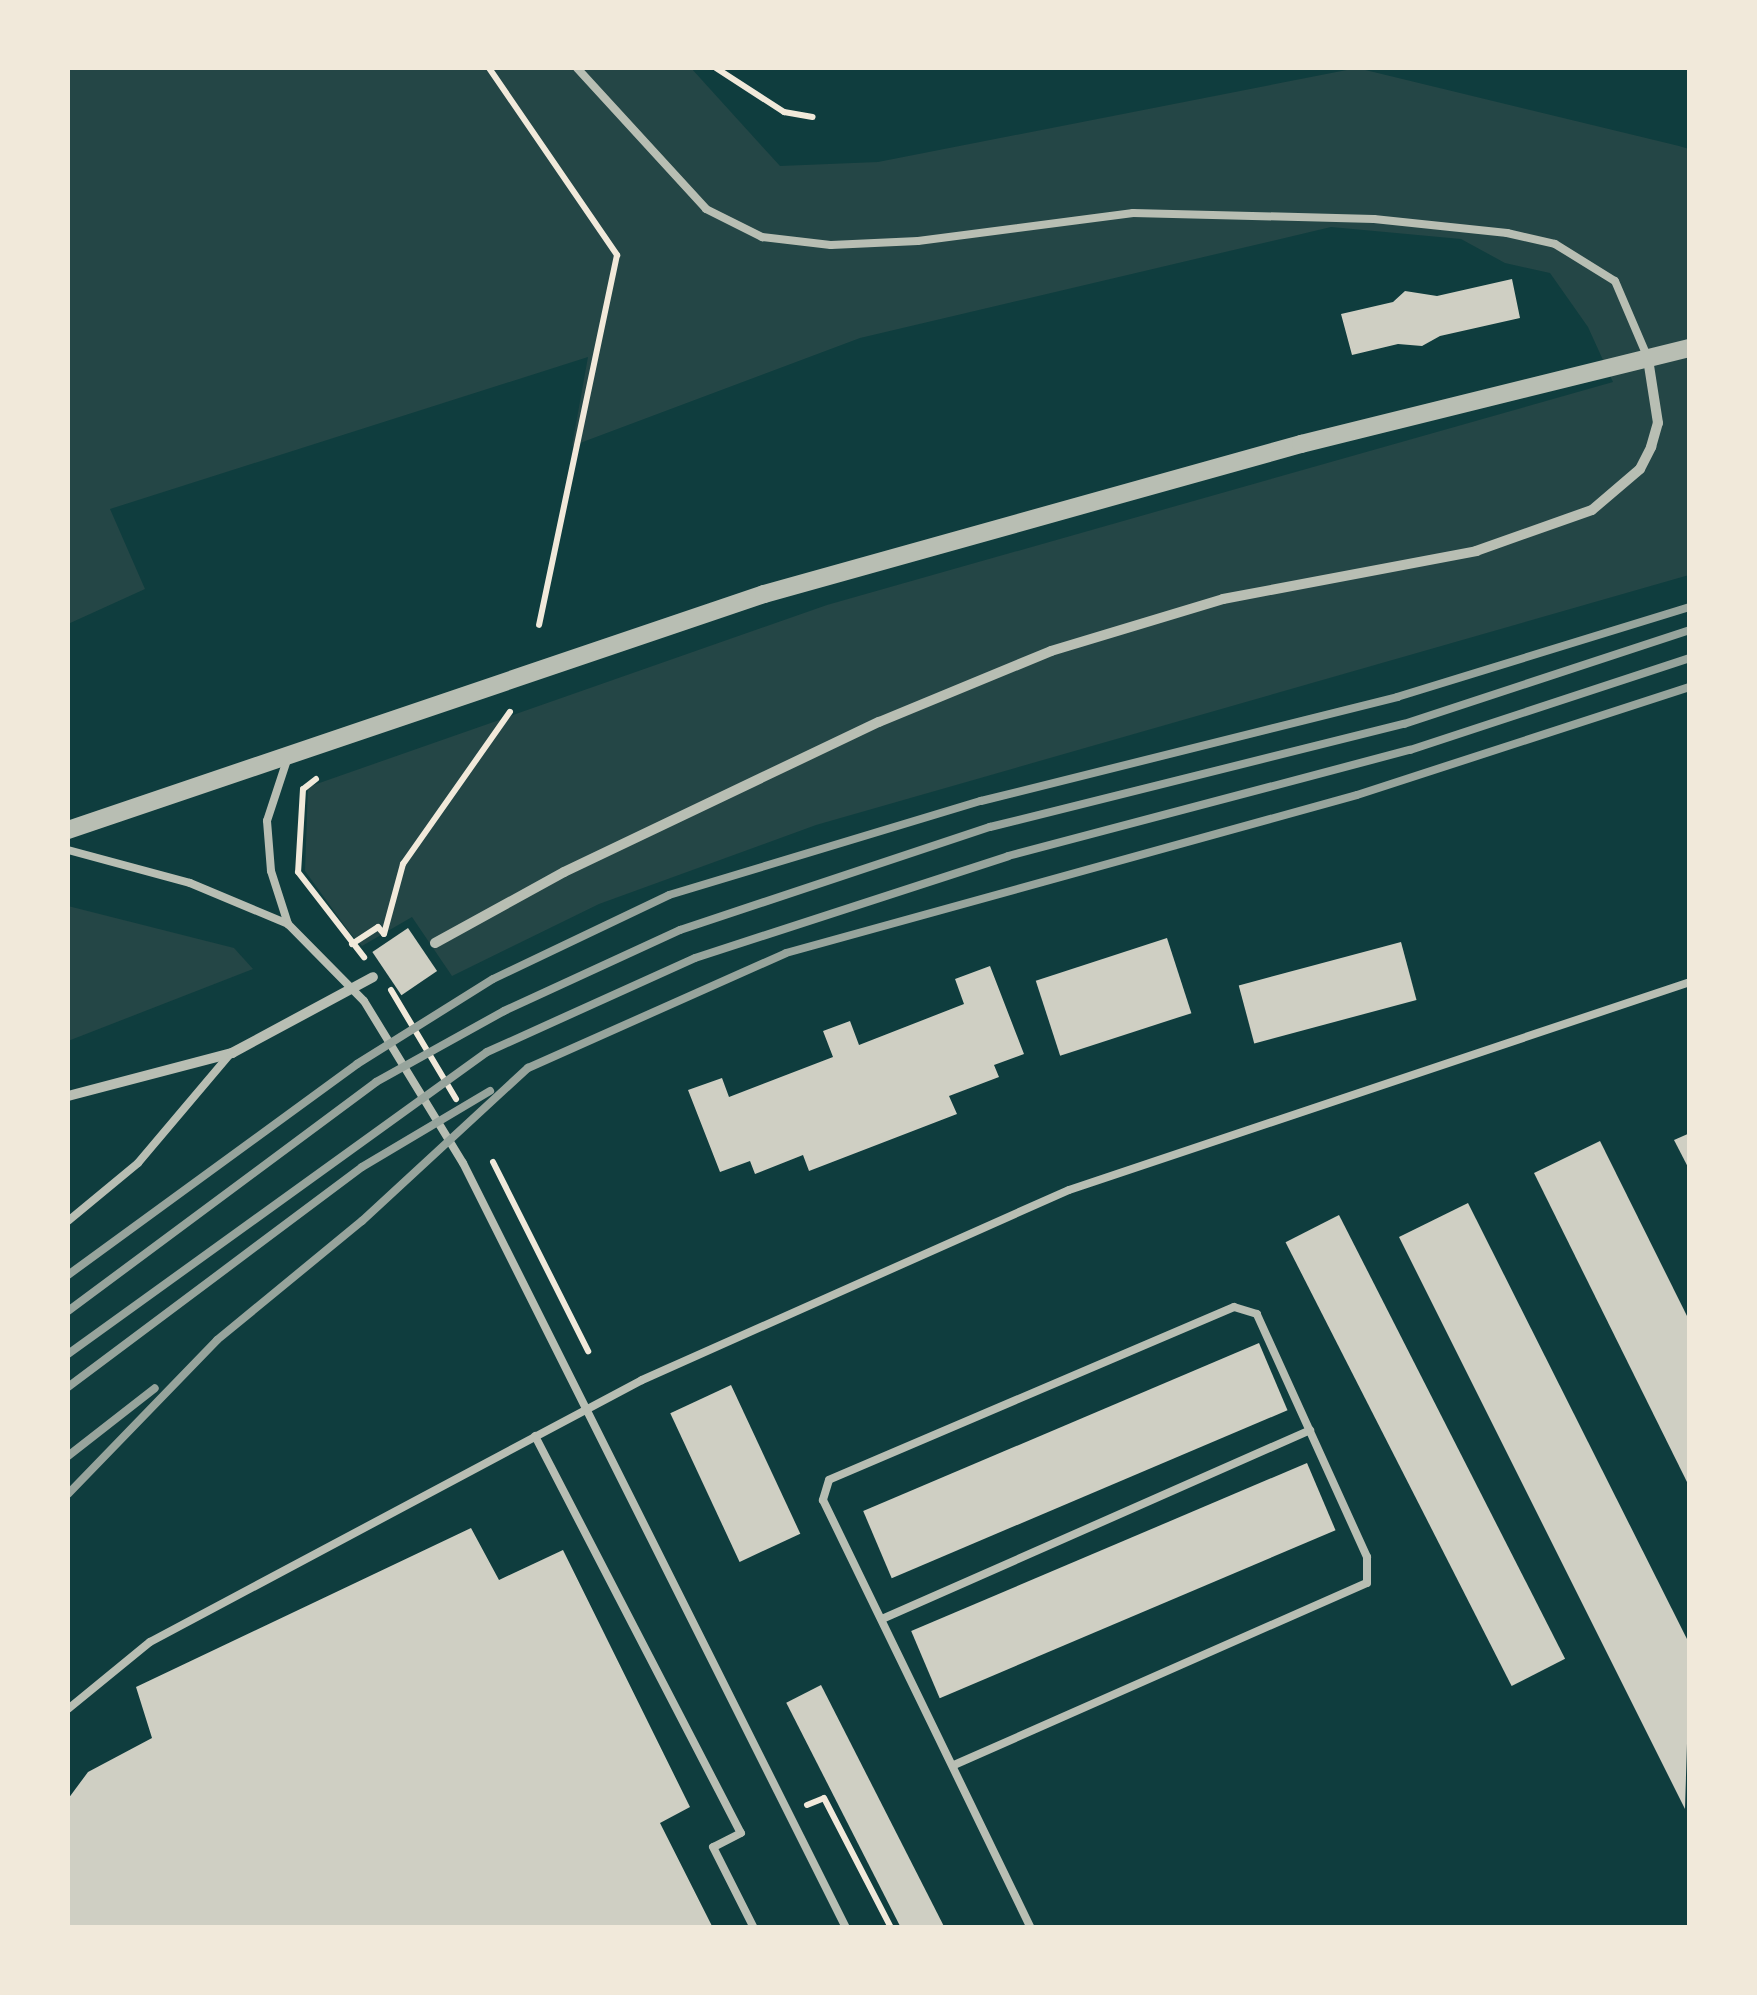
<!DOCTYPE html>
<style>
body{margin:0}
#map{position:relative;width:1757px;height:1995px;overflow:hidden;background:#0f3d3e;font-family:"DM Sans",sans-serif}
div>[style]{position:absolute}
.green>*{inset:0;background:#244646}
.building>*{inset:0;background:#cfcfc3;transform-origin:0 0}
.path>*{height:6px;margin:-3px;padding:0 3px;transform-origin:3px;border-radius:3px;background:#f1e9da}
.service>*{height:8px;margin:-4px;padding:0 4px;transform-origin:4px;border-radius:4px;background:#b8beb3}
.minor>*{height:10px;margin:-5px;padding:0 5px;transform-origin:5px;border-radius:5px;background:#b8beb3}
.tertiary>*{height:18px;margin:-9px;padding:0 9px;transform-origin:9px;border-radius:9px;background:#b8beb3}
.rail>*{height:8px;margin:-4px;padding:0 4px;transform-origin:4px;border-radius:4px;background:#97a49c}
span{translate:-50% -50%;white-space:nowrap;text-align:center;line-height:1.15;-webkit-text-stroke:10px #f1e9da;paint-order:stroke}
.frame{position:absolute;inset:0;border:70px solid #f1e9da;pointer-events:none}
</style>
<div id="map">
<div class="green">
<i style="clip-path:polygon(69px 68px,691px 68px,780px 166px,878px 162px,1357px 68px,1679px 146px,1689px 149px,1689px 575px,816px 825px,599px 904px,452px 976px,412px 917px,362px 946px,350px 933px,305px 871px,308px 787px,827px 605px,1613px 382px,1588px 327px,1550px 273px,1505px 263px,1461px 239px,1331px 227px,860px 338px,572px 446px,588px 357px,110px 509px,145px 589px,68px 624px)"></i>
<i style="clip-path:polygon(68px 906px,234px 948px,253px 969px,68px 1041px)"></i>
</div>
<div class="building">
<i style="clip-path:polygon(1512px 279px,1520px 318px,1440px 336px,1422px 346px,1398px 344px,1352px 355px,1341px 314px,1393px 302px,1405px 291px,1437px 296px)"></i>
<i style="left:408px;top:928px;width:52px;height:43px;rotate:56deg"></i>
<i style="left:1167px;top:938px;width:79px;height:138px;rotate:72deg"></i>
<i style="left:1401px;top:942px;width:60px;height:168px;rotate:75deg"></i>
<i style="clip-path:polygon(990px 966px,1024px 1054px,994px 1065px,999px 1077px,949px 1096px,957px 1114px,809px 1171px,803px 1155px,755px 1174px,750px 1161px,720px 1172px,688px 1090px,722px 1078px,729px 1097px,833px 1057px,823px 1031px,850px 1021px,859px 1045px,964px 1004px,955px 979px)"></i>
<i style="clip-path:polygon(1690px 1133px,1690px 1171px,1674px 1140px)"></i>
<i style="clip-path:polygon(1600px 1141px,1690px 1322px,1690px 1488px,1534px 1173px)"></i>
<i style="clip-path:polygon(1468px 1203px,1690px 1645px,1685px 1809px,1399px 1237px)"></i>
<i style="left:1339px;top:1215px;width:498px;height:60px;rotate:63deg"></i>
<i style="left:1259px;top:1343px;width:73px;height:430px;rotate:67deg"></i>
<i style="left:731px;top:1385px;width:164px;height:67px;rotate:65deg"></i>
<i style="left:1307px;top:1463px;width:73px;height:430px;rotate:67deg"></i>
<i style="clip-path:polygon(471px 1528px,499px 1580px,563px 1550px,690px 1807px,660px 1823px,713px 1928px,68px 1928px,68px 1799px,88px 1772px,152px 1738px,136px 1687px)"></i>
<i style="left:821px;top:1685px;width:273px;height:39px;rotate:63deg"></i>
</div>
<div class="path">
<i style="left:489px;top:68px;width:227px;rotate:55.6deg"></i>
<i style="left:617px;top:255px;width:378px;rotate:101.9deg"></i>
<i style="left:716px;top:68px;width:81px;rotate:32.9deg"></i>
<i style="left:784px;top:112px;width:29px;rotate:10deg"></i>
<i style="left:316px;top:779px;width:16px;rotate:142deg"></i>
<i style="left:303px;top:789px;width:83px;rotate:93.4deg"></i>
<i style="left:298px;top:872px;width:108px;rotate:52.2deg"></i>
<i style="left:352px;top:944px;width:31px;rotate:-33deg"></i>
<i style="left:378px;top:927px;width:9px;rotate:49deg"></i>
<i style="left:384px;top:934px;width:73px;rotate:-74.8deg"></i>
<i style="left:403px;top:864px;width:186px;rotate:-54.9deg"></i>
<i style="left:391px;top:990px;width:127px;rotate:59.2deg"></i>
<i style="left:493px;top:1162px;width:212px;rotate:63.3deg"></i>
<i style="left:807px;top:1805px;width:18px;rotate:-22deg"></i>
<i style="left:824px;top:1798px;width:146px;rotate:62.7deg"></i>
</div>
<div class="service">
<i style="left:577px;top:68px;width:191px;rotate:47.5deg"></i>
<i style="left:706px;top:209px;width:63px;rotate:26.6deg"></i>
<i style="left:762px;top:237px;width:69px;rotate:6.6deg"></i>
<i style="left:831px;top:245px;width:87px;rotate:-2.6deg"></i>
<i style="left:918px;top:241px;width:217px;rotate:-7.4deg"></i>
<i style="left:1133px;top:213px;width:241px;rotate:1.4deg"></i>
<i style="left:1374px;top:219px;width:134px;rotate:6deg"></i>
<i style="left:1507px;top:233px;width:49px;rotate:12.9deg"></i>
<i style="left:1555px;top:244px;width:70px;rotate:31.7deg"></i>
<i style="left:1615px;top:281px;width:82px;rotate:66.9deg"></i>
<i style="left:287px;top:760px;width:64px;rotate:108.2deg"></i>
<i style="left:267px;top:821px;width:50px;rotate:85.4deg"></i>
<i style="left:271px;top:871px;width:56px;rotate:72.2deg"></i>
<i style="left:68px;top:850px;width:126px;rotate:15.1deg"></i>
<i style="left:190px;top:883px;width:106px;rotate:22.7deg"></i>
<i style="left:288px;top:924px;width:108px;rotate:45.4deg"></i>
<i style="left:364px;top:1001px;width:190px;rotate:58.6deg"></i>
<i style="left:463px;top:1163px;width:856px;rotate:63.4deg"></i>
<i style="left:68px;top:1221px;width:91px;rotate:-39.6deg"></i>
<i style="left:138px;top:1163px;width:144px;rotate:-49.8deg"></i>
<i style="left:535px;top:1436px;width:447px;rotate:62.6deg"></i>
<i style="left:741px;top:1833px;width:31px;rotate:153deg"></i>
<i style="left:713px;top:1847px;width:91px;rotate:63.2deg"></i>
<i style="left:882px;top:1619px;width:468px;rotate:-23.8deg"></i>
<i style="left:68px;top:1709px;width:106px;rotate:-39.3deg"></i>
<i style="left:150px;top:1642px;width:557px;rotate:-28.04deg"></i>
<i style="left:642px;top:1380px;width:467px;rotate:-24deg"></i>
<i style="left:1069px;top:1190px;width:655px;rotate:-18.52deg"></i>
<i style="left:954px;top:1765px;width:451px;rotate:-23.8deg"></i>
<i style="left:1367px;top:1583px;width:26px;rotate:-90deg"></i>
<i style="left:1367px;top:1557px;width:267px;rotate:-114.4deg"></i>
<i style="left:1257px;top:1314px;width:24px;rotate:-163deg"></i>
<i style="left:1234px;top:1307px;width:440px;rotate:156.9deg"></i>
<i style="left:829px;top:1480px;width:21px;rotate:107deg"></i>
<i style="left:823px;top:1500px;width:476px;rotate:64.1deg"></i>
</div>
<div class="minor">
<i style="left:435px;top:943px;width:147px;rotate:-28.8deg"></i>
<i style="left:564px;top:872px;width:349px;rotate:-25.5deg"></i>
<i style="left:879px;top:722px;width:186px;rotate:-22.4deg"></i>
<i style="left:1051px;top:651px;width:180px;rotate:-16.8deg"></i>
<i style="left:1223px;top:599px;width:258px;rotate:-10.7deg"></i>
<i style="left:1476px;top:551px;width:123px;rotate:-19.5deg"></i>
<i style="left:1592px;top:510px;width:63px;rotate:-40.5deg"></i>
<i style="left:1640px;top:469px;width:25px;rotate:-63deg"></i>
<i style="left:1651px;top:447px;width:25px;rotate:-74deg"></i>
<i style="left:1658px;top:423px;width:65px;rotate:-98.9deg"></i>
<i style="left:68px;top:1096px;width:170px;rotate:-14.7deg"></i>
<i style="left:232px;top:1053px;width:160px;rotate:-28.3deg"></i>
</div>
<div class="tertiary">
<i style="left:68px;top:830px;width:735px;rotate:-18.73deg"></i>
<i style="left:764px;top:594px;width:558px;rotate:-15.61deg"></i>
<i style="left:1301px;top:444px;width:401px;rotate:-13.9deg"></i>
</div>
<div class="rail">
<i style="left:68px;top:1275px;width:358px;rotate:-36.1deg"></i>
<i style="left:357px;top:1064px;width:160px;rotate:-32deg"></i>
<i style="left:493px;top:979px;width:195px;rotate:-25.5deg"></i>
<i style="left:669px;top:895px;width:326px;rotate:-16.8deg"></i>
<i style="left:981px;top:801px;width:429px;rotate:-14deg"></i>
<i style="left:1397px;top:697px;width:307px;rotate:-17.1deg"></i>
<i style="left:68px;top:1311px;width:384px;rotate:-36.6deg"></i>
<i style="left:376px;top:1082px;width:146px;rotate:-29deg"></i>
<i style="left:504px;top:1011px;width:194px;rotate:-24.7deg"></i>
<i style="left:680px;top:930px;width:327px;rotate:-18.4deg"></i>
<i style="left:990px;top:827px;width:427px;rotate:-14deg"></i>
<i style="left:1404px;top:724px;width:301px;rotate:-18.2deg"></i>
<i style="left:68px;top:1354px;width:516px;rotate:-35.78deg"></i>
<i style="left:487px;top:1052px;width:228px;rotate:-24.3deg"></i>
<i style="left:695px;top:958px;width:329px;rotate:-18deg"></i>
<i style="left:1008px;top:856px;width:416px;rotate:-14.8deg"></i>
<i style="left:1410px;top:750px;width:295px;rotate:-18.2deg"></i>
<i style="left:68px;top:1387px;width:367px;rotate:-36.8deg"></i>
<i style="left:362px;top:1167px;width:149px;rotate:-30.7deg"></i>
<i style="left:68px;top:1456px;width:110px;rotate:-38deg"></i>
<i style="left:68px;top:1494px;width:214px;rotate:-45.9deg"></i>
<i style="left:217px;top:1340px;width:188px;rotate:-39.4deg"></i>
<i style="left:362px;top:1221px;width:226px;rotate:-42.7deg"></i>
<i style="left:528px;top:1068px;width:282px;rotate:-24deg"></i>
<i style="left:786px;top:953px;width:592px;rotate:-15.47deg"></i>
<i style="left:1357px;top:795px;width:350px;rotate:-18deg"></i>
</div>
<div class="frame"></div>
</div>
